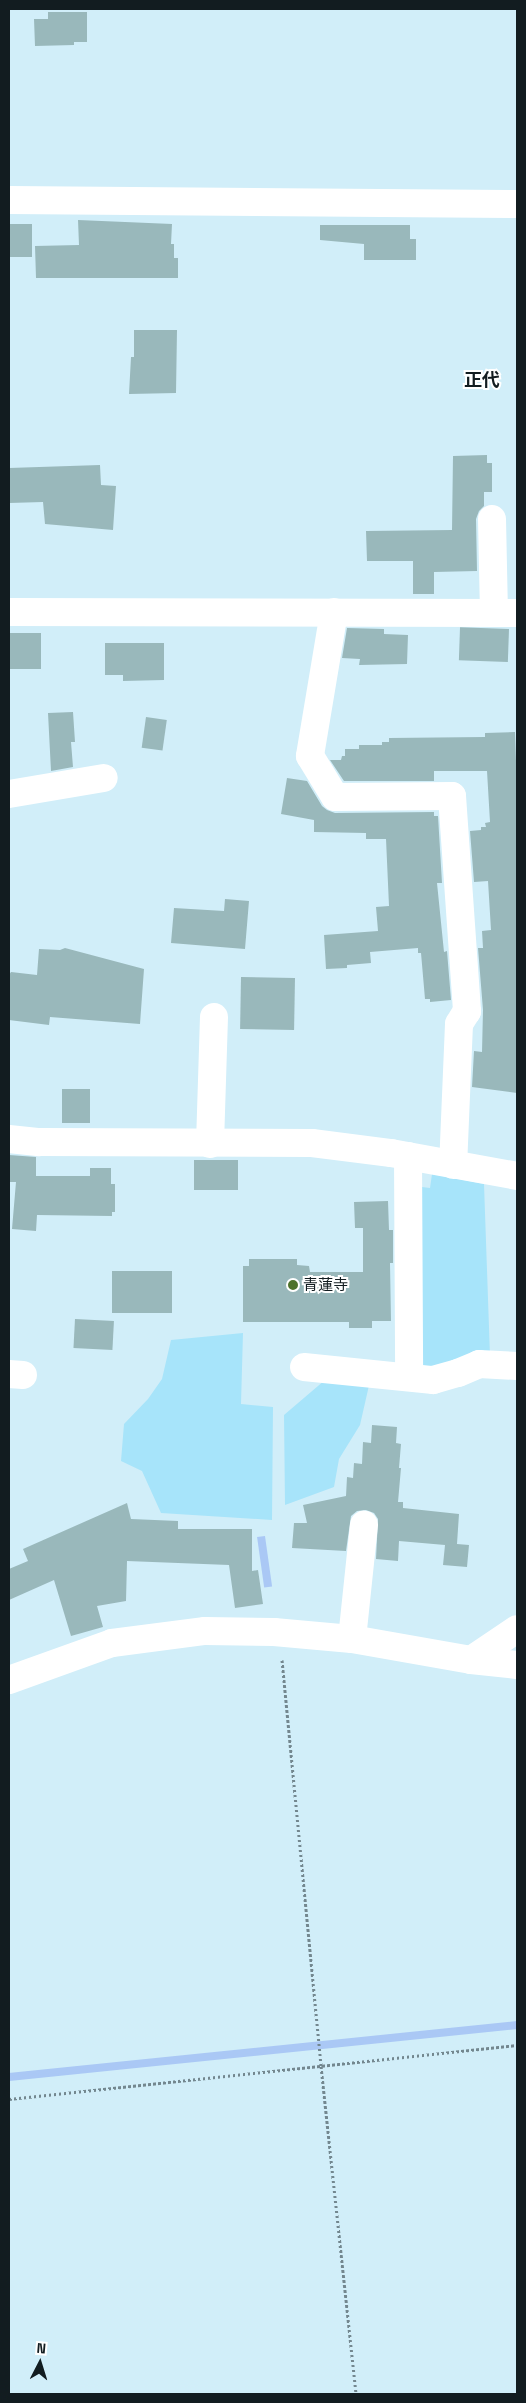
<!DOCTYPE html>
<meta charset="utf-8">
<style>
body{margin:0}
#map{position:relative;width:526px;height:2403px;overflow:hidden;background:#d1eef9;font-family:"Space Grotesk","Noto Sans JP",sans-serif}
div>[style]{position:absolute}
.green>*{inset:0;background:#a7e4fa}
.water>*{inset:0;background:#aac8f5;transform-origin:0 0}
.stream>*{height:8px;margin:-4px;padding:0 4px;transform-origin:4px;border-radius:4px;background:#aac8f5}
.building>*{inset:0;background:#99b8bb;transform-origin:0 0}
.path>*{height:3px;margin-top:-1.5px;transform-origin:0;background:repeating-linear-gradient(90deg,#73878f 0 2.5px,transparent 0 5px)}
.minor>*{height:28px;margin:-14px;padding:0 14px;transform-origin:14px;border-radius:14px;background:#fff}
.dots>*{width:14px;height:14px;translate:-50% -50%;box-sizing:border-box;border:2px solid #fff;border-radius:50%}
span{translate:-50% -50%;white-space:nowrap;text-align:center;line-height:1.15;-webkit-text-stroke:4px #fff;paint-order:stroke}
.poi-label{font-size:15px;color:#121c20}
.left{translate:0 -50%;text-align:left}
.quarter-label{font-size:18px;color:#121c20;font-weight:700}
.frame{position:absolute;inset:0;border:10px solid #121c20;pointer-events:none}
.north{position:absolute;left:15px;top:2338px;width:50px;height:50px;-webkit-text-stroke:4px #fff;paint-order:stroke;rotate:5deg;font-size:14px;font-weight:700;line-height:20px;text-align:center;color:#121c20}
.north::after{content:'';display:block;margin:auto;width:18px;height:22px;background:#121c20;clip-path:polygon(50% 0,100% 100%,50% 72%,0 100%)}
</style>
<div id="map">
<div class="green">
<i style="clip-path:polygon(432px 1174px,484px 1184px,490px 1356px,418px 1373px,414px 1186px,430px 1188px)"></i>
<i style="clip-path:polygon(243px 1333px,241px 1404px,273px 1407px,272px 1520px,161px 1513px,142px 1471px,121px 1461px,124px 1424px,148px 1399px,162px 1379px,171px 1340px)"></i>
<i style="clip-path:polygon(325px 1380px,370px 1381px,360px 1425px,339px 1459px,334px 1487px,285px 1505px,284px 1415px)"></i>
</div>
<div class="water">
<i style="left:265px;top:1536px;width:51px;height:8px;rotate:82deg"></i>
</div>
<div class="stream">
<i style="left:9px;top:2077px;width:511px;rotate:-5.84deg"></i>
</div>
<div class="building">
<i style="clip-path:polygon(48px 12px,87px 12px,87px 42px,74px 42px,74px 45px,35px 46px,34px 19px,48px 19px)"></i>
<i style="clip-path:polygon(78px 220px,172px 224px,171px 244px,174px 244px,174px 258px,178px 258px,178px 278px,36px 278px,35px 246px,79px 245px)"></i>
<i style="left:9px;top:224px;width:23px;height:33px"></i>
<i style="clip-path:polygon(320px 225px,410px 225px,410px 239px,416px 239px,416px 260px,364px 260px,364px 244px,320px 240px)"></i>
<i style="clip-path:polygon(134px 330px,177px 330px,176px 393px,129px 394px,131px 357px,134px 357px)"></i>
<i style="clip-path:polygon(487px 455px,487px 463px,492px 463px,492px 492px,484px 492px,484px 506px,479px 511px,476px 519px,477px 571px,434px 572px,434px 594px,413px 594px,413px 561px,367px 561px,366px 531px,452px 530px,453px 456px)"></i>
<i style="clip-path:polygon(100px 465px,101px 485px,116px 486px,113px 530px,45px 524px,43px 502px,9px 503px,9px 468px)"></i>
<i style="clip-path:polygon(347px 628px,384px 629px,384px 634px,408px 635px,407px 664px,359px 665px,360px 659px,342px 658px)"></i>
<i style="left:509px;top:629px;width:33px;height:49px;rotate:92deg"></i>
<i style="left:9px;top:633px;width:32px;height:36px"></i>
<i style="clip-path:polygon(105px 643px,164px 643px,164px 680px,123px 681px,123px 675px,105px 675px)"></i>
<i style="clip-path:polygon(73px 712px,75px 742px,71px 742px,73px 767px,51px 771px,48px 713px)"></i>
<i style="left:146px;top:717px;width:21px;height:31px;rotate:8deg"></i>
<i style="clip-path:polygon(515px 732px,517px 790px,517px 1093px,472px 1087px,474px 1051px,482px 1052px,483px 1010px,478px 948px,483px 948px,482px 931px,491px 930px,488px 881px,474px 882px,470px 831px,481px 830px,481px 827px,486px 827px,485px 823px,490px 822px,487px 771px,434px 771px,434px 781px,344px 781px,330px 760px,341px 760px,342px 756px,345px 756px,345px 749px,359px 749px,359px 745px,382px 745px,382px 742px,389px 742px,389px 738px,485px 737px,485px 733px)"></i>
<i style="clip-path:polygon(287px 778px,307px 781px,322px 806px,327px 810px,335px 813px,434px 812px,434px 816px,438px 816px,442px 883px,437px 883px,444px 952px,447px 951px,451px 1000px,430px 1002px,430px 999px,425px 999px,421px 953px,418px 953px,418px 948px,370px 952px,371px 963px,347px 965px,347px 968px,326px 969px,324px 935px,378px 931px,376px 907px,389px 906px,386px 839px,366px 839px,366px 833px,314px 832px,314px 820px,281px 814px)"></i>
<i style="clip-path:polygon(225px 899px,249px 901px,245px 949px,171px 943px,174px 908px,224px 911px)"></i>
<i style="clip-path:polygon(65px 948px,144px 969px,140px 1024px,50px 1017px,49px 1025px,9px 1020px,9px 975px,11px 972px,37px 975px,39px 949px,60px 950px)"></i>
<i style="left:241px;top:977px;width:54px;height:52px;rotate:1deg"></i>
<i style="left:62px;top:1089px;width:28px;height:34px"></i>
<i style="clip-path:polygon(9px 1155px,36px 1157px,36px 1176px,90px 1176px,90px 1168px,111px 1168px,111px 1184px,115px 1184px,115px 1212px,112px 1212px,112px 1216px,37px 1215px,36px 1231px,12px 1229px,16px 1182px,9px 1182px)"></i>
<i style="left:194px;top:1160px;width:44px;height:30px"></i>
<i style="clip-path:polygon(388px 1201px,389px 1230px,393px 1230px,393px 1263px,390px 1263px,391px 1321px,372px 1321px,372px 1328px,349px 1328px,349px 1322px,243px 1322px,243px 1266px,249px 1266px,249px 1259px,297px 1259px,297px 1265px,309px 1266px,310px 1272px,363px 1272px,363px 1228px,355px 1228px,354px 1202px)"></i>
<i style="left:172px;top:1271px;width:42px;height:60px;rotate:90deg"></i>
<i style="left:75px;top:1319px;width:39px;height:29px;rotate:3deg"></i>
<i style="clip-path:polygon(372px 1425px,397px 1427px,396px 1443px,401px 1444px,399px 1468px,401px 1468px,398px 1502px,403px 1502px,403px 1508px,459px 1514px,457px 1544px,469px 1545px,467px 1567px,443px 1565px,445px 1545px,399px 1541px,398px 1561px,376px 1559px,378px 1519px,374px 1513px,366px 1510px,357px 1511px,351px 1516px,346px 1551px,292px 1548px,294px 1523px,307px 1523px,303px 1505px,346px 1496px,347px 1477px,353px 1478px,354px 1463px,362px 1464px,363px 1442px,371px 1443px)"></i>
<i style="clip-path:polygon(127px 1503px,131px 1519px,178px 1521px,178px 1529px,252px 1529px,252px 1571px,258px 1570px,263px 1604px,235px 1608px,229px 1565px,127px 1561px,126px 1601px,97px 1606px,103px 1627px,71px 1636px,54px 1580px,9px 1600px,9px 1569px,28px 1561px,23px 1549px)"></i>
</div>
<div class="path">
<i style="left:282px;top:1660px;width:408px;rotate:84.5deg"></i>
<i style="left:321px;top:2066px;width:330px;rotate:83.9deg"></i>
<i style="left:9px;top:2099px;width:511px;rotate:-6.07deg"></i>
</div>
<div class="minor">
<i style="left:9px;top:200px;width:508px;rotate:0.45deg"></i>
<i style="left:492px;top:519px;width:94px;rotate:88.8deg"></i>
<i style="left:9px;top:612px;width:508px;rotate:0.11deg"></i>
<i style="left:334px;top:612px;width:146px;rotate:99.5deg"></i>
<i style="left:310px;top:756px;width:48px;rotate:58.6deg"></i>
<i style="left:335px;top:797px;width:117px;rotate:-0.5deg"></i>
<i style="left:452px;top:796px;width:216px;rotate:86deg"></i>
<i style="left:467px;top:1011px;width:15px;rotate:122deg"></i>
<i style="left:459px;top:1024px;width:141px;rotate:92.4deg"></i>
<i style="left:9px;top:794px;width:96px;rotate:-9.6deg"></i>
<i style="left:9px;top:1139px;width:31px;rotate:6deg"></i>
<i style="left:40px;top:1142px;width:272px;rotate:0.2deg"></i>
<i style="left:312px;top:1143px;width:80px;rotate:7.2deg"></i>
<i style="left:391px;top:1153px;width:128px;rotate:10.3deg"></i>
<i style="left:210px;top:1144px;width:127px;rotate:-88.2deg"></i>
<i style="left:408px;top:1156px;width:221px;rotate:89.7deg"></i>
<i style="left:304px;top:1367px;width:130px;rotate:5.8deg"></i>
<i style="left:433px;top:1380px;width:26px;rotate:-16deg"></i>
<i style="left:458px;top:1373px;width:23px;rotate:-23deg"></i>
<i style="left:479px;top:1364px;width:38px;rotate:3deg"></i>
<i style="left:9px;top:1374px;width:14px;rotate:4deg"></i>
<i style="left:352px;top:1639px;width:115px;rotate:-84deg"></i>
<i style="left:471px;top:1660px;width:55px;rotate:-34deg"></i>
<i style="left:9px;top:1680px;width:109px;rotate:-19.8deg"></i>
<i style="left:112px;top:1643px;width:94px;rotate:-7.4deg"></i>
<i style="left:205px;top:1631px;width:69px;rotate:0.8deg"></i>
<i style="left:274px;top:1632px;width:78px;rotate:5.1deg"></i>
<i style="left:352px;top:1639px;width:121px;rotate:10deg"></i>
<i style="left:471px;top:1660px;width:46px;rotate:6.2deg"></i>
</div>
<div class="dots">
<i style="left:293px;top:1285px;background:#4d722b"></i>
</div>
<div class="poi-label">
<span class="left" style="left:303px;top:1285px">青蓮寺</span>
</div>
<div class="quarter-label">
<span style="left:482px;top:380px">正代</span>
</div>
<div class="frame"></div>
<div class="north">N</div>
</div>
